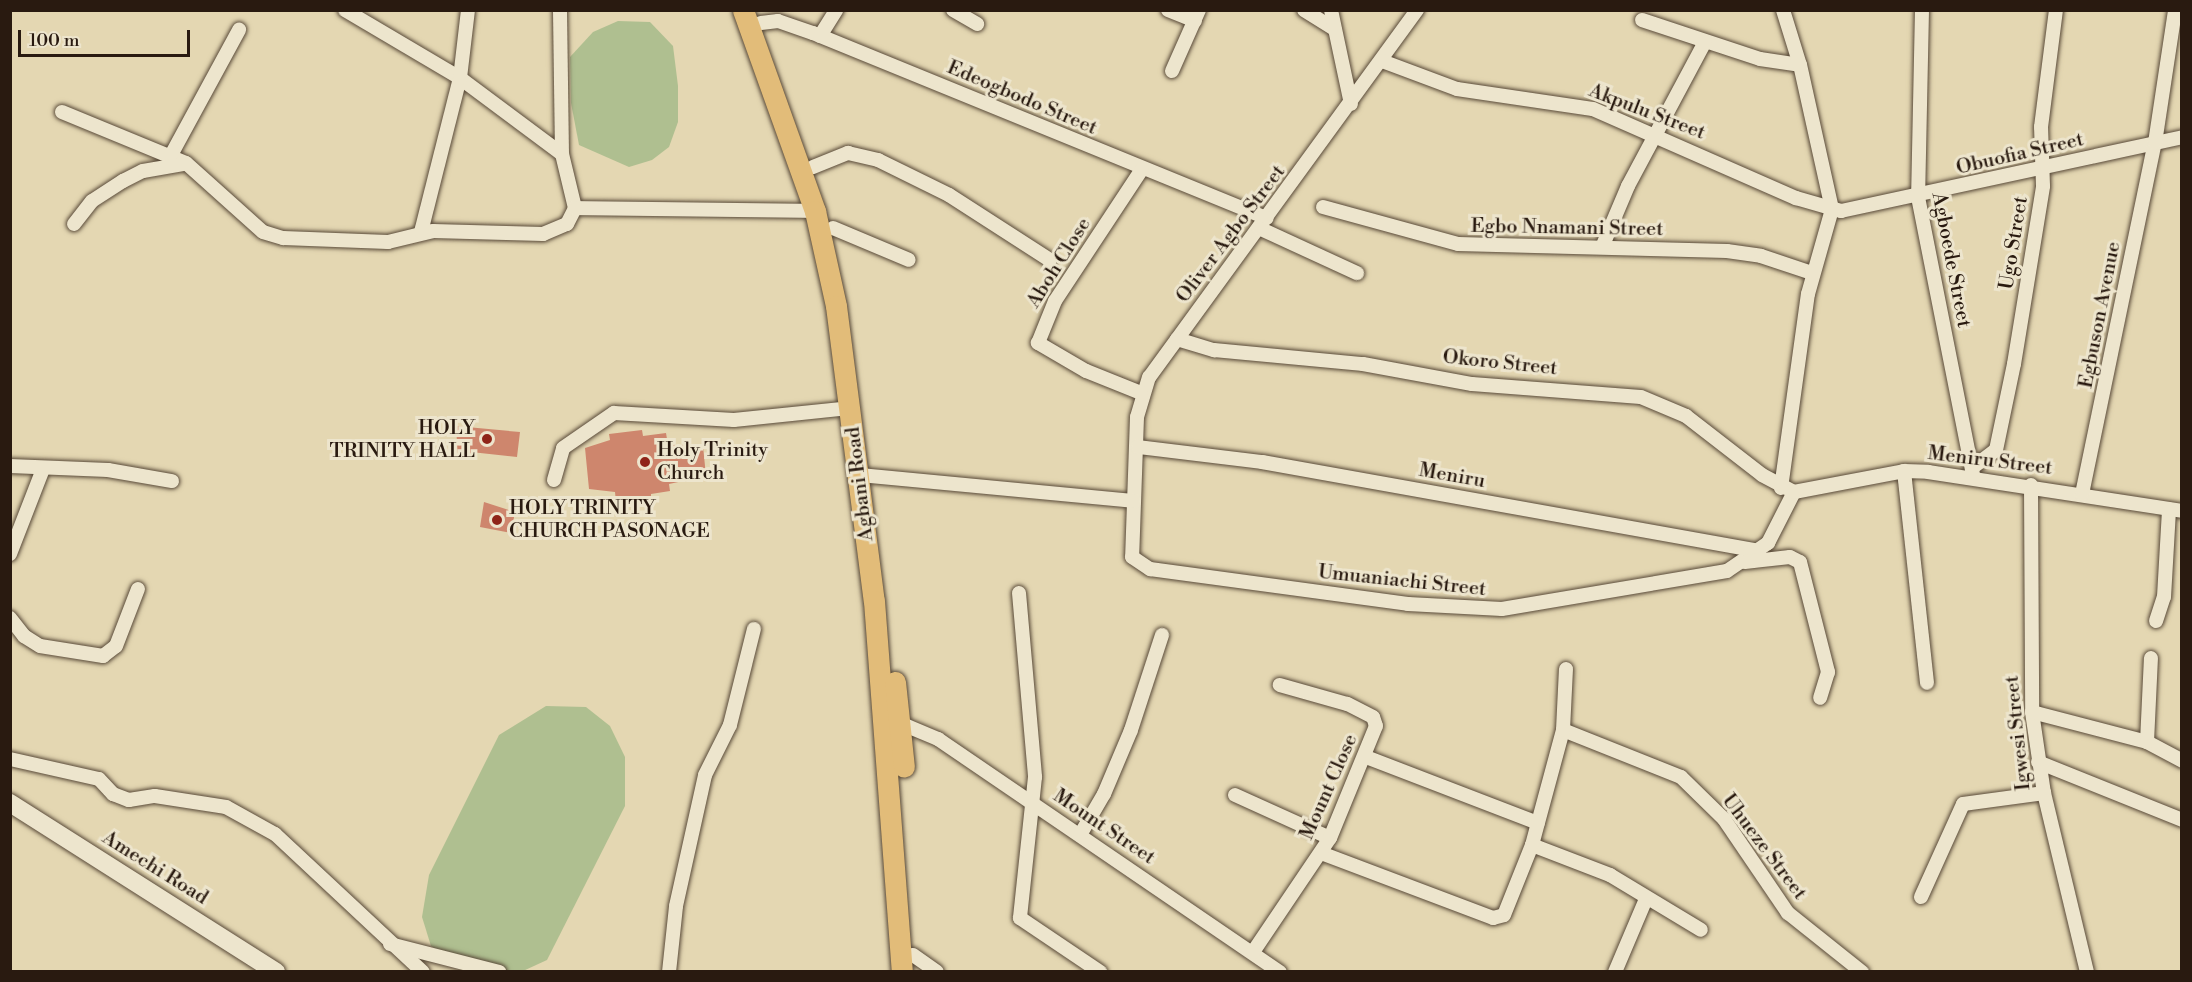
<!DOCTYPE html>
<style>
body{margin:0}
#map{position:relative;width:2192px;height:982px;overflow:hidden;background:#e4d7b2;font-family:"Libre Bodoni",serif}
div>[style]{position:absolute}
.green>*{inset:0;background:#afbf90}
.building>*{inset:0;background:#ce866d}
.roads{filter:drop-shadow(0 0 2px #584938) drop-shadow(0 0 2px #584938)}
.minor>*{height:14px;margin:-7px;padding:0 7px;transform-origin:7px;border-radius:7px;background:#ede5cd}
.secondary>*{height:18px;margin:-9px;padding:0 9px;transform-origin:9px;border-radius:9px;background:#ede5cd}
.primary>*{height:21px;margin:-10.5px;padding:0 10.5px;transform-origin:10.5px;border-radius:10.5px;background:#e2bc79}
.dots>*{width:16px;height:16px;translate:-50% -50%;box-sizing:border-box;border:3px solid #ede5cd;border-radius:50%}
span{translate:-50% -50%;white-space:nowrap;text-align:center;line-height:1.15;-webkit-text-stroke:6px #ede5cd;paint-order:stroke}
.street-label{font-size:20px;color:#291a10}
.poi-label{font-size:20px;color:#291a10}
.right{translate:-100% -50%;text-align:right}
.left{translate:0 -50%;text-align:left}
.frame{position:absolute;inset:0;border:12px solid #291a10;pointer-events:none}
.scale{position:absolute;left:18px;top:30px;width:172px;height:27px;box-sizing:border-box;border:3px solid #291a10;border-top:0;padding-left:8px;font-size:18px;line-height:21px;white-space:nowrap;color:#291a10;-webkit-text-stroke:4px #ede5cd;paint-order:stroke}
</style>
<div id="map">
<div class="green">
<i style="clip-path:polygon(618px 21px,650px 22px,673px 46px,678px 86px,678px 122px,669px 147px,652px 160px,629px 167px,579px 145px,571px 103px,570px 57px,593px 32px)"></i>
<i style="clip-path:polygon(546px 706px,586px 707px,610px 726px,625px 757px,625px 806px,547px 960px,523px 971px,468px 971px,431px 946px,422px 917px,429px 875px,499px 735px)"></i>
</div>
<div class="building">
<i style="clip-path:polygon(456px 426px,520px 432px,517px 457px,471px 452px,470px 460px,458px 459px)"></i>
<i style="clip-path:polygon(642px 430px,643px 436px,666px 433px,668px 445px,703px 446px,706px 476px,669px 484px,670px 491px,651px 494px,651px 498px,616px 502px,615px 492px,589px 489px,585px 448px,610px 440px,609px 434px)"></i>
<i style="clip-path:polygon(484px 502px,515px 512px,511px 533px,480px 527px)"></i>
</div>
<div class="roads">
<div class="minor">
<i style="left:345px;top:10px;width:134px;rotate:30.6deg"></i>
<i style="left:460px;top:78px;width:127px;rotate:36.7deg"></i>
<i style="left:953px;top:10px;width:28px;rotate:30deg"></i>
<i style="left:1168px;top:10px;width:29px;rotate:22deg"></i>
<i style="left:1304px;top:10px;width:36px;rotate:32deg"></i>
<i style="left:1331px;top:10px;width:96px;rotate:78deg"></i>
<i style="left:1417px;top:10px;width:454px;rotate:126.1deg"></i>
<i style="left:1149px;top:377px;width:42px;rotate:106.7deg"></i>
<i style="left:1137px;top:417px;width:140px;rotate:92deg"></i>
<i style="left:1132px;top:557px;width:22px;rotate:34deg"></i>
<i style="left:1150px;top:569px;width:260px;rotate:7.7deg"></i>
<i style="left:1408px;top:604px;width:94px;rotate:3deg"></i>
<i style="left:1502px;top:609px;width:228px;rotate:-9.6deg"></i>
<i style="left:1727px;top:571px;width:50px;rotate:-34.3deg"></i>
<i style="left:1768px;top:543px;width:57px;rotate:-63deg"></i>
<i style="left:1922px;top:10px;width:187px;rotate:91.2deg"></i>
<i style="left:1918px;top:197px;width:284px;rotate:78.8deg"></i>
<i style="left:1642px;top:20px;width:124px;rotate:18.3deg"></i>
<i style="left:1760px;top:59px;width:40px;rotate:8.5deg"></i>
<i style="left:761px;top:23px;width:17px;rotate:-7deg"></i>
<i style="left:778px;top:21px;width:37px;rotate:19deg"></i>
<i style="left:813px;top:33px;width:490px;rotate:22.2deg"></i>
<i style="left:820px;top:36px;width:31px;rotate:-58deg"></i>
<i style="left:1382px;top:61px;width:80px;rotate:20.5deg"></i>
<i style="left:1457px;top:89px;width:137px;rotate:8.4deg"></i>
<i style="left:1593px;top:109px;width:222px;rotate:23.7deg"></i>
<i style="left:1796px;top:198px;width:47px;rotate:16.1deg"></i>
<i style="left:1841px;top:211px;width:349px;rotate:-12.2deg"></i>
<i style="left:1172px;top:71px;width:67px;rotate:-66.1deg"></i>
<i style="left:62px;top:112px;width:134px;rotate:22.4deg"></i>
<i style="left:186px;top:163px;width:103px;rotate:41.9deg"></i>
<i style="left:263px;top:232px;width:21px;rotate:17deg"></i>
<i style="left:283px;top:238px;width:105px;rotate:2.2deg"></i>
<i style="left:388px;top:242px;width:46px;rotate:-13.7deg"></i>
<i style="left:433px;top:231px;width:110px;rotate:1.6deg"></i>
<i style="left:543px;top:234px;width:26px;rotate:-23deg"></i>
<i style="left:567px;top:224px;width:18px;rotate:-63deg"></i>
<i style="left:575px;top:208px;width:56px;rotate:-103.5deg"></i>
<i style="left:562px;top:154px;width:144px;rotate:-90.8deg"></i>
<i style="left:170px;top:157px;width:145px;rotate:-61.5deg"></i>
<i style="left:813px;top:167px;width:38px;rotate:-22deg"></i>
<i style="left:848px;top:153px;width:31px;rotate:13deg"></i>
<i style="left:878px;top:160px;width:79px;rotate:26.2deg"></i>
<i style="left:949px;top:195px;width:120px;rotate:32.8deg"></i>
<i style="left:1323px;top:207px;width:140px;rotate:15.3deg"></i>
<i style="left:1458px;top:244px;width:269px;rotate:1.5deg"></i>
<i style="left:1727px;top:251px;width:34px;rotate:8deg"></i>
<i style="left:1761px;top:256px;width:54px;rotate:18.4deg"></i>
<i style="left:575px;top:208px;width:240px;rotate:0.7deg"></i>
<i style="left:74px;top:224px;width:29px;rotate:-52deg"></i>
<i style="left:92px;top:201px;width:37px;rotate:-33deg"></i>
<i style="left:123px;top:181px;width:22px;rotate:-27deg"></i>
<i style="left:143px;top:171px;width:42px;rotate:-9.7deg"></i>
<i style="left:833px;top:228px;width:82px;rotate:22.8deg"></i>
<i style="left:1259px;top:228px;width:108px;rotate:24.7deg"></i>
<i style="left:421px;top:232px;width:159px;rotate:-75.8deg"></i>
<i style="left:460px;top:78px;width:68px;rotate:-83.3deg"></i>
<i style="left:1603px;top:245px;width:64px;rotate:-67deg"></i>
<i style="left:1628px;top:186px;width:163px;rotate:-61.9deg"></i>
<i style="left:1177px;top:339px;width:39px;rotate:17deg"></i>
<i style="left:1214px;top:350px;width:150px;rotate:5.4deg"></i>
<i style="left:1363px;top:364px;width:111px;rotate:10.4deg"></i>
<i style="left:1472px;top:384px;width:169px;rotate:4.4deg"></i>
<i style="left:1641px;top:397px;width:49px;rotate:22.9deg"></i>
<i style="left:1686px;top:416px;width:96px;rotate:37.8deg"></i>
<i style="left:1762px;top:475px;width:36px;rotate:28deg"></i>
<i style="left:1794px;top:492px;width:112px;rotate:-10.8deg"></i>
<i style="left:1904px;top:471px;width:24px;rotate:2deg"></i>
<i style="left:1928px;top:472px;width:257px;rotate:8.7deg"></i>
<i style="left:1141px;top:393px;width:59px;rotate:-158.2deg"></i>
<i style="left:1086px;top:371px;width:56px;rotate:-149.7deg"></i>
<i style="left:1038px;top:343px;width:45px;rotate:-68deg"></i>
<i style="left:1055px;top:301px;width:158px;rotate:-56.6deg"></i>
<i style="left:1138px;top:447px;width:125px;rotate:6.9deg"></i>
<i style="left:1262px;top:462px;width:505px;rotate:10.15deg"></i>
<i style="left:10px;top:466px;width:98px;rotate:2.3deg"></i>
<i style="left:108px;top:470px;width:65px;rotate:9.8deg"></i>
<i style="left:1972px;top:468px;width:30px;rotate:-37deg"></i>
<i style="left:1996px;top:450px;width:88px;rotate:-78.2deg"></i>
<i style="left:2014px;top:364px;width:180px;rotate:-80.7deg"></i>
<i style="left:2043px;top:186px;width:59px;rotate:-91.9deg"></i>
<i style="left:2041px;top:127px;width:118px;rotate:-82.7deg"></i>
<i style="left:1904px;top:471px;width:213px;rotate:83.8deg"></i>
<i style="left:859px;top:475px;width:276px;rotate:5.4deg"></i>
<i style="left:554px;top:480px;width:33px;rotate:-74deg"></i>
<i style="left:563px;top:448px;width:62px;rotate:-34.5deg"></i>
<i style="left:614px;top:413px;width:120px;rotate:3.3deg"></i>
<i style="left:734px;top:420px;width:118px;rotate:-5.9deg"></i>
<i style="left:2031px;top:485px;width:227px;rotate:89.7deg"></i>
<i style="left:2032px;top:712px;width:82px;rotate:81.6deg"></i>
<i style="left:2044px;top:793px;width:184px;rotate:76.5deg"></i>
<i style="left:1781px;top:488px;width:196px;rotate:-82.1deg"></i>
<i style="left:1808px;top:294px;width:88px;rotate:-74.2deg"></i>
<i style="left:1832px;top:209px;width:148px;rotate:-102.5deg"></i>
<i style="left:1800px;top:65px;width:58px;rotate:-107.2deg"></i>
<i style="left:2082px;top:494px;width:359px;rotate:-78.3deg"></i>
<i style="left:2155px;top:143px;width:134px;rotate:-81.4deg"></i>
<i style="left:10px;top:554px;width:91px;rotate:-68.8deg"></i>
<i style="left:1745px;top:562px;width:45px;rotate:-6.3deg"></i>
<i style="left:1790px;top:557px;width:11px;rotate:27deg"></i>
<i style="left:1800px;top:562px;width:114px;rotate:75.7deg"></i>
<i style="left:1828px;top:672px;width:27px;rotate:107deg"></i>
<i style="left:1019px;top:593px;width:185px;rotate:85deg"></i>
<i style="left:1035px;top:777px;width:142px;rotate:96.1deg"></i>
<i style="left:1020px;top:918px;width:97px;rotate:34deg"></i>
<i style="left:10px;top:618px;width:23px;rotate:52deg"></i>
<i style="left:24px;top:636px;width:19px;rotate:32deg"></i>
<i style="left:40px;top:646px;width:64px;rotate:9deg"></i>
<i style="left:103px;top:656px;width:16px;rotate:-38deg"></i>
<i style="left:116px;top:646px;width:61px;rotate:-68.9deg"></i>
<i style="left:2156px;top:621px;width:25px;rotate:-72deg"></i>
<i style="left:2164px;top:597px;width:88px;rotate:-86.7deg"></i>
<i style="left:2032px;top:712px;width:119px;rotate:14.6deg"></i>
<i style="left:2147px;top:742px;width:40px;rotate:28deg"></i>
<i style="left:895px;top:721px;width:47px;rotate:22.7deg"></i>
<i style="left:938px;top:739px;width:414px;rotate:34.3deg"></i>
<i style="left:1563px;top:730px;width:127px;rotate:21.7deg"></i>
<i style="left:1681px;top:777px;width:60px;rotate:44.3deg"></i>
<i style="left:1724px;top:819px;width:114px;rotate:55.8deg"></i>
<i style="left:1788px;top:913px;width:95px;rotate:38.6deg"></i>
<i style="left:2147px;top:742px;width:84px;rotate:-87.3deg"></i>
<i style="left:1366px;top:757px;width:184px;rotate:21deg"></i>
<i style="left:10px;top:759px;width:91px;rotate:12.7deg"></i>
<i style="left:99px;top:779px;width:21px;rotate:47deg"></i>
<i style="left:113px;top:794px;width:17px;rotate:21deg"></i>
<i style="left:129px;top:800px;width:26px;rotate:-9deg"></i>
<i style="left:155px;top:796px;width:72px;rotate:8.8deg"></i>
<i style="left:226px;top:807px;width:56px;rotate:28.9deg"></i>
<i style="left:275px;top:834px;width:202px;rotate:43deg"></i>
<i style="left:2038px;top:762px;width:155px;rotate:21.9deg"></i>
<i style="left:1235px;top:795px;width:104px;rotate:24.4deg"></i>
<i style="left:1080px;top:835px;width:48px;rotate:-59.7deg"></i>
<i style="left:1104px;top:794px;width:69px;rotate:-67.1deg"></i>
<i style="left:1131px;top:730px;width:100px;rotate:-71.9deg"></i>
<i style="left:1532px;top:845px;width:84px;rotate:21deg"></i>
<i style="left:1610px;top:875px;width:106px;rotate:31.1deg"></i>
<i style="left:1321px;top:853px;width:184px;rotate:20.7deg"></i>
<i style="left:1493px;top:918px;width:11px;rotate:-15deg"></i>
<i style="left:1504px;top:915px;width:75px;rotate:-68.2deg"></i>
<i style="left:1532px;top:845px;width:119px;rotate:-74.9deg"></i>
<i style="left:1563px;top:730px;width:61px;rotate:-87.2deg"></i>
<i style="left:1921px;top:897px;width:102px;rotate:-65.7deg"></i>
<i style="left:1963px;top:804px;width:82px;rotate:-7.7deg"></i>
<i style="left:390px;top:944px;width:113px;rotate:14.4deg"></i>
<i style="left:1253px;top:952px;width:138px;rotate:-56deg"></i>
<i style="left:1330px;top:838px;width:121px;rotate:-67.7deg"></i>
<i style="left:1376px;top:726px;width:9px;rotate:-108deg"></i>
<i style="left:1373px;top:717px;width:29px;rotate:-153deg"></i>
<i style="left:1347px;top:704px;width:70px;rotate:-164.2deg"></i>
<i style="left:913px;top:955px;width:29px;rotate:35deg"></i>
<i style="left:669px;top:972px;width:66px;rotate:-83.9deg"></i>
<i style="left:676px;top:906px;width:134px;rotate:-77.5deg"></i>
<i style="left:705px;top:775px;width:56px;rotate:-63.4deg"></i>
<i style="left:730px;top:725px;width:99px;rotate:-76deg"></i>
<i style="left:1615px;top:972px;width:79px;rotate:-67deg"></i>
</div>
<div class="secondary">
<i style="left:10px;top:803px;width:315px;rotate:32.4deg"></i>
</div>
<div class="primary">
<i style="left:743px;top:10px;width:214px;rotate:70.3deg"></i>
<i style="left:815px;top:211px;width:97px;rotate:77.5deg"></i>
<i style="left:836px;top:306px;width:297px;rotate:82.7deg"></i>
<i style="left:874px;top:601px;width:372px;rotate:85.7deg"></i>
<i style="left:895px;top:682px;width:85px;rotate:84deg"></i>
</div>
</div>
<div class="dots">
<i style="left:487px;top:439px;background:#8f2418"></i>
<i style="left:645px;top:462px;background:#8f2418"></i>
<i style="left:497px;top:520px;background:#8f2418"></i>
</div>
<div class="street-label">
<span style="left:1022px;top:98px;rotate:23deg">Edeogbodo Street</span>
<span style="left:1647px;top:112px;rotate:21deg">Akpulu Street</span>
<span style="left:2020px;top:154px;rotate:-13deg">Obuofia Street</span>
<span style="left:1567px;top:228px;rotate:1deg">Egbo Nnamani Street</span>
<span style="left:1231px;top:234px;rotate:-53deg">Oliver Agbo Street</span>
<span style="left:2014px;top:243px;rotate:-81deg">Ugo Street</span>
<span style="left:1951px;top:260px;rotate:79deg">Agboede Street</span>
<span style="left:1059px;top:263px;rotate:-58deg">Aboh Close</span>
<span style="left:2100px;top:315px;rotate:-79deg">Egbuson Avenue</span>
<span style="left:1500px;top:363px;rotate:6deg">Okoro Street</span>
<span style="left:1990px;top:461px;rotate:7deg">Meniru Street</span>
<span style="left:1452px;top:476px;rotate:10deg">Meniru</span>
<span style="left:860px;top:484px;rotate:-97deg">Agbani Road</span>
<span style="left:1402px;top:581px;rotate:6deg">Umuaniachi Street</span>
<span style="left:2018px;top:733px;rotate:-96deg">Igwesi Street</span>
<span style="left:1329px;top:787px;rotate:-66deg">Mount Close</span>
<span style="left:1104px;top:827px;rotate:34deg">Mount Street</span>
<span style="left:1764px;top:847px;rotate:53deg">Uhueze Street</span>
<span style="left:155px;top:868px;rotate:32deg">Amechi Road</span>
</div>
<div class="poi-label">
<span class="right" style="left:475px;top:440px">HOLY<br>TRINITY HALL</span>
<span class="left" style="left:657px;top:462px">Holy Trinity<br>Church</span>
<span class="left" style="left:509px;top:520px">HOLY TRINITY<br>CHURCH PASONAGE</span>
</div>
<div class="frame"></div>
<div class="scale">100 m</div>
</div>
